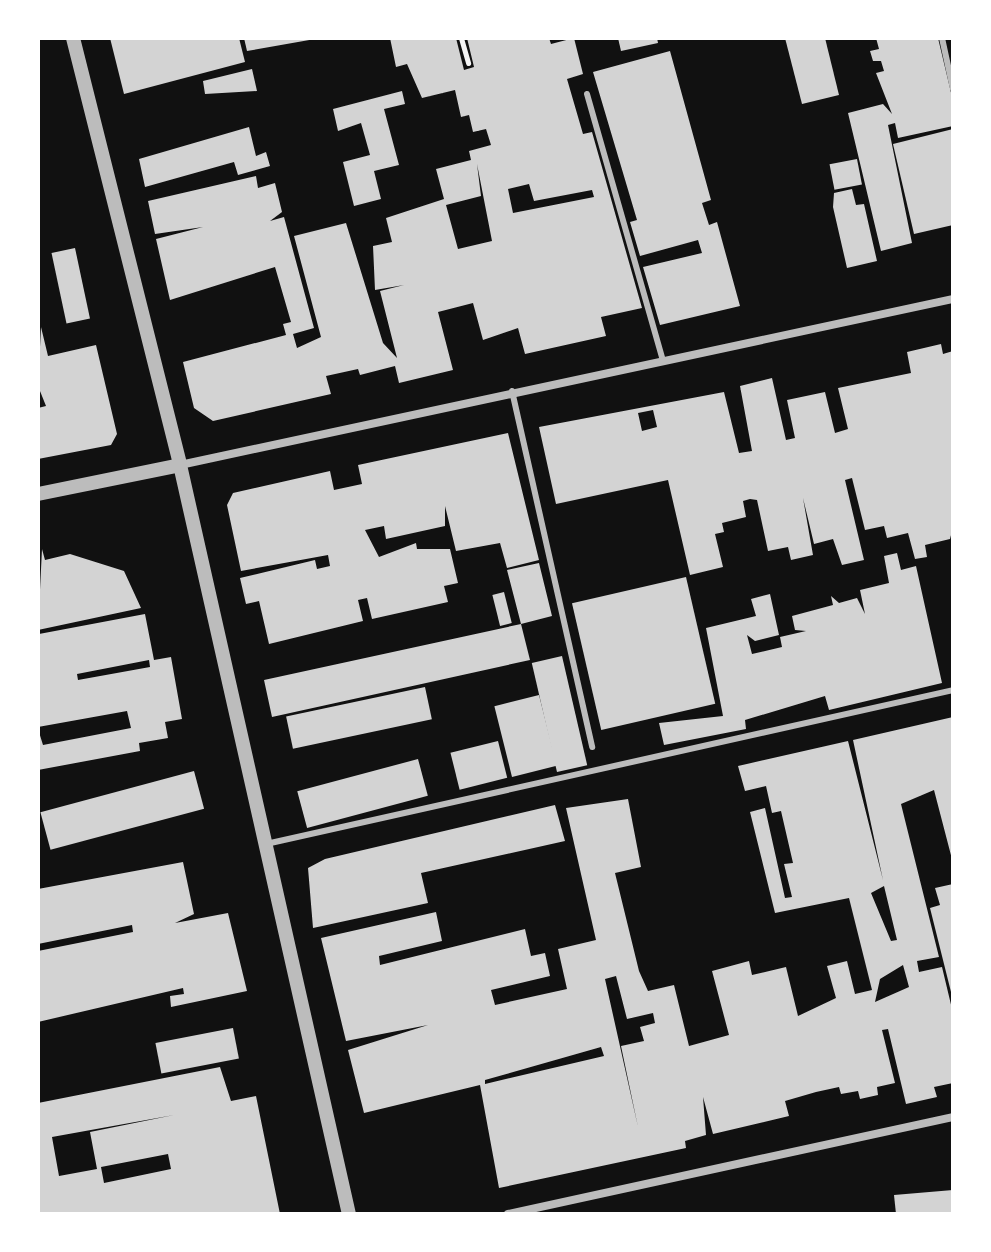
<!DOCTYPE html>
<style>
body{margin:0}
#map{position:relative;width:991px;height:1252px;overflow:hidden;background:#111;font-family:Inter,sans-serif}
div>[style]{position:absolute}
.building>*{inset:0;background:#d3d3d3;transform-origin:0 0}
.path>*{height:5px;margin:-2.5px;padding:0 2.5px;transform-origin:2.5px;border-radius:2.5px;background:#f5f5f5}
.service>*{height:6px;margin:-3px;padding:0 3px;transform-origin:3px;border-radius:3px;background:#bcbcbc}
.minor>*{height:8px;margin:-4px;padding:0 4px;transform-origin:4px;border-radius:4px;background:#bcbcbc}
.tertiary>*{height:14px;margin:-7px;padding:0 7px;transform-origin:7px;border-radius:7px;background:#bcbcbc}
span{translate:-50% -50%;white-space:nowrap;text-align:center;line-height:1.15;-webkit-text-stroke:6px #fff;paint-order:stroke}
.frame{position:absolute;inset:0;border:40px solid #fff;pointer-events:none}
</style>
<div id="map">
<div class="building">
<i style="clip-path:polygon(110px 38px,239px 38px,245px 62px,124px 94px)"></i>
<i style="clip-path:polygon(244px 38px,315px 38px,315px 39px,247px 51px)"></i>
<i style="clip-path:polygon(evenodd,390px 38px,456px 38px,464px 70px,474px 67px,467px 38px,549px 38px,551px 44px,574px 38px,583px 74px,567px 79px,583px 134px,592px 132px,642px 308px,601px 317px,606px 336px,525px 354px,518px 328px,483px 340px,473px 303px,438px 312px,453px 370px,399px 383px,395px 366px,360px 375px,358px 369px,326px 376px,331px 394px,213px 421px,194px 408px,183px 362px,286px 335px,283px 324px,291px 322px,275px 267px,170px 300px,156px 239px,203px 227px,155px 234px,148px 201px,256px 176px,258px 188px,275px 183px,282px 212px,270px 221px,284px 217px,314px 328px,293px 334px,297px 348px,321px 337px,294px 236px,346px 223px,383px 343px,397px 358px,380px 291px,404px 285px,375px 290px,373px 246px,392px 242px,386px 218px,444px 199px,436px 169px,471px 160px,469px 151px,491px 145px,486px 129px,473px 132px,469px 115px,461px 117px,455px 90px,422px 98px,407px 64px,396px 67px,390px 38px,477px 164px,492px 241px,458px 249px,446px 205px,481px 196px,477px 164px,390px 38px,529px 184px,534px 201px,592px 190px,594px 197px,513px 213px,508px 189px,529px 184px)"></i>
<i style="clip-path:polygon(618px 38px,657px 38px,658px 43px,621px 51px)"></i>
<i style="clip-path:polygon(785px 38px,825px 38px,839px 95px,802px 104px)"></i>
<i style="clip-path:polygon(876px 38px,938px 38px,953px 101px,953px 126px,898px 138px,895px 123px,888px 125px,912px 243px,881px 251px,848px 113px,883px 104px,892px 114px,876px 73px,884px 71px,881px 61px,873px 61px,870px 51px,879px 49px)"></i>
<i style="clip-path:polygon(670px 51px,711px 200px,702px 203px,709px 225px,717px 222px,740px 306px,660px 325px,643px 267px,702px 253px,698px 240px,640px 256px,630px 222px,637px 220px,593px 72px)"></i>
<i style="clip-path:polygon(252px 69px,257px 91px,205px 94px,203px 81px)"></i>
<i style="clip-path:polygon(402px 91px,405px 104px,384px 109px,399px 165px,374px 171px,381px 199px,354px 206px,343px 162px,370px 155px,361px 123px,338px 131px,333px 109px)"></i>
<i style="clip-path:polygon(249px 127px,256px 156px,266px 152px,270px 166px,238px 175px,234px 162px,145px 187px,139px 159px)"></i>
<i style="clip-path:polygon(953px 129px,953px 225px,914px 234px,893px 144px)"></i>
<i style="left:857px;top:159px;width:26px;height:28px;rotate:79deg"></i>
<i style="clip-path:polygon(852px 189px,856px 205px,864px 204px,877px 261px,847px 268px,833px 207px,834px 193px)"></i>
<i style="left:75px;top:248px;width:72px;height:24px;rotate:78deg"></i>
<i style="clip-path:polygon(41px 327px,48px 356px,96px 345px,117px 434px,111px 445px,38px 459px,38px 408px,46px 406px,38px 386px)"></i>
<i style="clip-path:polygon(evenodd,941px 344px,943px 354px,953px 351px,953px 527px,950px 539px,925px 545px,927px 557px,915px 559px,908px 533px,887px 538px,884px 526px,865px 530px,852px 478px,845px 480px,864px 560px,842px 565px,833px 539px,814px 544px,803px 498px,813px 555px,791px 560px,788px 547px,768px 551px,757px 500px,750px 499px,743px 501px,746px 517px,722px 523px,724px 532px,715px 534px,723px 567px,690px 575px,668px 480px,556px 504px,539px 427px,724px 392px,739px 453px,752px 451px,740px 386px,772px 378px,786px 440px,795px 438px,787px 400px,825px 392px,835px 433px,848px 429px,838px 388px,911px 373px,907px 352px,941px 344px,653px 410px,657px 427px,642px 431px,638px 413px,653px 410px)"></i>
<i style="clip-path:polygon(508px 433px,539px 560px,507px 568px,500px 543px,456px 551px,445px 506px,445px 526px,386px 539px,384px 526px,365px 530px,379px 557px,416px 543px,417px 549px,450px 549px,458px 583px,444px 586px,448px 602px,372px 619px,367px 598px,358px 600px,363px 621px,269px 644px,259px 601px,246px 604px,240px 578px,315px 560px,317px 569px,330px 566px,328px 555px,241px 571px,227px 505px,233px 493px,330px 471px,334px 490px,362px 484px,358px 465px)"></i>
<i style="clip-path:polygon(42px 549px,45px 560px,70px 554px,124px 571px,141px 608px,38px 630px)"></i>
<i style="clip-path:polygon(897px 553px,901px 570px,916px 566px,942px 683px,829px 710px,825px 696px,745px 720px,746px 729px,664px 745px,659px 723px,723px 716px,706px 628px,756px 616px,751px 599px,770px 594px,779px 635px,755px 641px,747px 635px,752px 654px,782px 647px,780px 637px,806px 631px,795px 630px,792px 616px,833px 605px,831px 596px,839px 603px,857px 598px,865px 614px,860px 590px,889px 583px,884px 556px)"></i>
<i style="clip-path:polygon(539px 563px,552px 616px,521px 624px,530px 660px,272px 717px,264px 680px,521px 624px,507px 570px)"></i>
<i style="left:686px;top:577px;width:130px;height:117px;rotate:77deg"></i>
<i style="left:504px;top:592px;width:32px;height:12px;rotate:76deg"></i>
<i style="clip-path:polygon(evenodd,145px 614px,154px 660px,171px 657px,182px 719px,165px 722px,168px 738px,139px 743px,140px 751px,38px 770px,38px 729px,43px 745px,131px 728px,127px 711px,38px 727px,39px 634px,145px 614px,149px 660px,150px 667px,78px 680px,77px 674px,149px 660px)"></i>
<i style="left:562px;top:656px;width:112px;height:31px;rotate:77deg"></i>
<i style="left:425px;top:687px;width:33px;height:142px;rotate:78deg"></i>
<i style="left:539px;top:695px;width:73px;height:46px;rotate:76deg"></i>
<i style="clip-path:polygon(evenodd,953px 717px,953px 863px,934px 790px,901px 804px,939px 957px,917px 961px,919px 972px,942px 967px,953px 1013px,953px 1083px,934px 1087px,937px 1097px,906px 1104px,888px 1029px,882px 1030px,895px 1083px,877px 1087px,878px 1095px,860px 1099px,858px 1091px,841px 1094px,839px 1087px,816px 1092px,785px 1101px,789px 1116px,713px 1134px,703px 1097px,706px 1135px,685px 1141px,686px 1148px,499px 1188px,480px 1085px,364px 1113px,348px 1050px,428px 1025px,346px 1041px,321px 938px,436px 912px,442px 941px,379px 956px,380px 965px,525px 929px,531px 956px,545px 953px,550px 976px,491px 990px,495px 1005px,567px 989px,558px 949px,596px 940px,566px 808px,628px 799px,641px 867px,615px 873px,639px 971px,648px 991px,674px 985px,689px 1046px,729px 1035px,712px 971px,749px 961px,752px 975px,786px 967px,798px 1016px,836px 998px,827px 966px,847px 961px,855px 994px,872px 990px,849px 898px,775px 913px,750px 812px,765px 808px,785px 898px,792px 897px,784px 864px,793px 863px,781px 811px,772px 813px,766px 786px,745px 791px,738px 766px,848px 741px,883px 880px,853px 740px,953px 717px,884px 886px,897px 940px,891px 941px,871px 893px,884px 886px,953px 717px,903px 965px,909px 987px,875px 1002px,880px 979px,903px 965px,953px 717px,616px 976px,627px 1019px,653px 1013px,655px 1023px,640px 1027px,644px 1041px,621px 1046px,638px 1127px,605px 979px,616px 976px,953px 717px,601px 1047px,604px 1056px,485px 1084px,485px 1080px,601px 1047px)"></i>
<i style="left:498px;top:741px;width:38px;height:49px;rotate:76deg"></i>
<i style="left:418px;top:759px;width:38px;height:125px;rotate:75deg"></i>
<i style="left:194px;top:771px;width:39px;height:159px;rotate:75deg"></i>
<i style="clip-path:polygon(555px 805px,565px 841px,421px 873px,428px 903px,313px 928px,308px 868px,325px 859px)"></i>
<i style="clip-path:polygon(183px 862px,194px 914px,175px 923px,228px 913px,247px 991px,171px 1007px,170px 996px,184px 994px,183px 988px,38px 1022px,38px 951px,133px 932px,132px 925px,38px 944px,38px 889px)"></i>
<i style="clip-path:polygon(953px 884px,953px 996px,952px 996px,930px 908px,940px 905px,935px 888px)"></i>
<i style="left:233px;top:1028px;width:31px;height:79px;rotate:79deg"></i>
<i style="clip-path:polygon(evenodd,220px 1067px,231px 1101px,256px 1096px,280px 1214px,38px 1214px,38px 1103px,220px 1067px,174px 1115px,90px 1132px,97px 1169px,59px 1176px,52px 1137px,174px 1115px,220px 1067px,168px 1154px,171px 1169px,104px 1183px,101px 1167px,168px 1154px)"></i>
<i style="clip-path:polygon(953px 1190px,953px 1214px,896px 1214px,894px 1195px)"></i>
</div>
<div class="path">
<i style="left:461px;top:38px;width:26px;rotate:74deg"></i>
</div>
<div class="service">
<i style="left:942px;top:38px;width:52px;rotate:77.8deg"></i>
<i style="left:587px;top:94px;width:274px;rotate:74.1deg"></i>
<i style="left:512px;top:391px;width:365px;rotate:77.3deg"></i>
<i style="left:266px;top:844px;width:704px;rotate:-12.63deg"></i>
</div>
<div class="minor">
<i style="left:180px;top:465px;width:791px;rotate:-12.12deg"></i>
<i style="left:508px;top:1214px;width:455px;rotate:-12.3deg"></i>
</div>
<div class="tertiary">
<i style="left:73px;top:38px;width:440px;rotate:75.9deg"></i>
<i style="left:180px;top:465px;width:768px;rotate:77.29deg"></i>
<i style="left:38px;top:494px;width:145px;rotate:-11.5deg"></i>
</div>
<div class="frame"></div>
</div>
